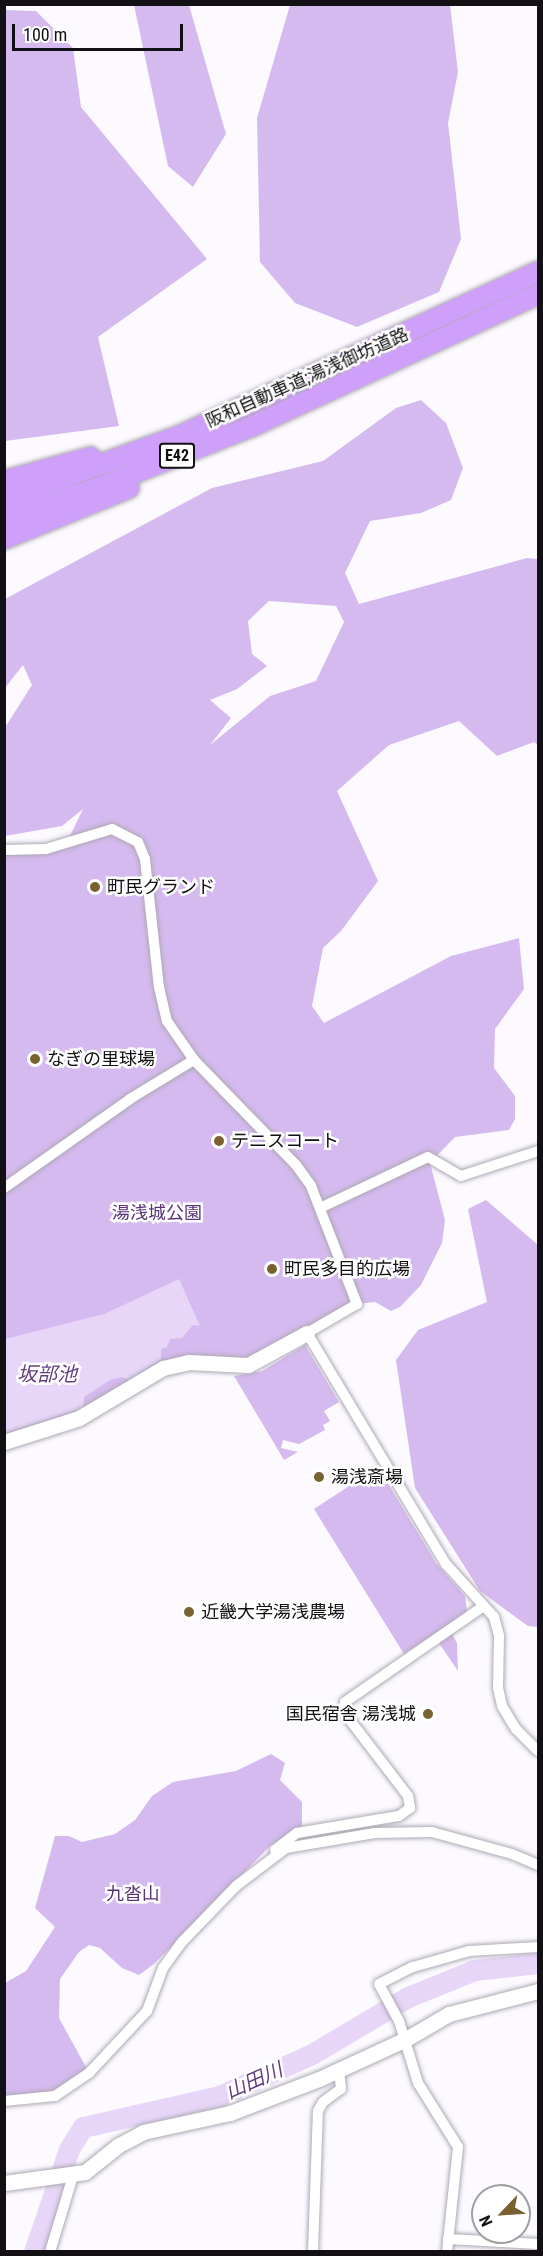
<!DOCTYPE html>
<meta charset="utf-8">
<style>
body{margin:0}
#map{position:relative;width:543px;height:2256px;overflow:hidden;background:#fcfaff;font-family:"Roboto Condensed","Noto Sans JP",sans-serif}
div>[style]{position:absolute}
.green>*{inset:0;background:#d5baef}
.water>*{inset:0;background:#e7d6f8}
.river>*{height:21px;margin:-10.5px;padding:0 10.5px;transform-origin:10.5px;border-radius:10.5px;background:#e7d6f8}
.roads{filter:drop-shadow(0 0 2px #aea9b4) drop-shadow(0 0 2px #aea9b4)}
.street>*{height:10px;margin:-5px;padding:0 5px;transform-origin:5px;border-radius:5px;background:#fff}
.secondary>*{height:15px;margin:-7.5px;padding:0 7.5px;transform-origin:7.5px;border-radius:7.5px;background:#fff}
.highway>*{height:20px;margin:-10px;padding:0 10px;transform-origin:10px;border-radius:10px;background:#cfa0fa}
.dots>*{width:16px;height:16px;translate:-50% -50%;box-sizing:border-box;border:3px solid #fff;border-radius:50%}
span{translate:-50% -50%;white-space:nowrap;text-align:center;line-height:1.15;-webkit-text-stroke:5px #fff;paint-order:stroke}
.shield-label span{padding:2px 4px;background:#fff;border:2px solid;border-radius:4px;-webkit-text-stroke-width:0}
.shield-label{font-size:16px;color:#121014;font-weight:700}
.street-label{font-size:18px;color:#121014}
.poi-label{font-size:18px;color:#121014}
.left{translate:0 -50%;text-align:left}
.right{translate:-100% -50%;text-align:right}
.park-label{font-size:18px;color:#593477}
.water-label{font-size:20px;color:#623e81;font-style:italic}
.frame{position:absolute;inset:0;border:6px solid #121014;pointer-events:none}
.north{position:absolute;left:471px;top:2184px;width:60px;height:60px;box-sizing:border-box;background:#fff;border:2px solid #a09fa1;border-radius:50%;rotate:245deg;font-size:16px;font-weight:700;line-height:24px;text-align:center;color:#121014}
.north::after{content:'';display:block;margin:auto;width:21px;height:27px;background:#796131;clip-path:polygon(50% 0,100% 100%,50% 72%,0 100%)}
.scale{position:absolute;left:12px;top:24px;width:171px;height:27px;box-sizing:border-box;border:3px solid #121014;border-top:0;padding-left:8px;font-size:18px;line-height:21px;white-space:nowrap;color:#121014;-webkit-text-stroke:4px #fff;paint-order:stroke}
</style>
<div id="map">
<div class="green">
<i style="clip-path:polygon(134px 5px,189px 5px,226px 134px,193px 187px,168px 166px)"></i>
<i style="clip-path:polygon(290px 5px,450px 5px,458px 72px,448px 123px,461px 239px,439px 292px,357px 327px,295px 303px,260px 262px,257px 118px)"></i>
<i style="clip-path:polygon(5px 10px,36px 11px,73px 48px,81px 107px,207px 259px,98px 337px,119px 426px,5px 441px)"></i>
<i style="clip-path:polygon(evenodd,421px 400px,446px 423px,463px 468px,451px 500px,421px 513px,370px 521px,345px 573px,359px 604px,527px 558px,538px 559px,538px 745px,534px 742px,497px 756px,459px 721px,389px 745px,337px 791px,378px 881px,341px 931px,323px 948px,312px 1006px,324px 1023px,451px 956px,519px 938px,524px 989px,495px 1029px,494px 1068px,515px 1096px,515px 1119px,509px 1130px,455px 1137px,430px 1163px,445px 1220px,442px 1243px,421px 1285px,400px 1307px,391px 1311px,375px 1302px,357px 1304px,258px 1361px,188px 1362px,5px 1442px,5px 850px,46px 849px,69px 838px,83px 809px,62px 826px,5px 836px,4px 729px,32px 685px,23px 665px,5px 688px,5px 599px,212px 488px,323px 461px,396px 408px,421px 400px,269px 601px,336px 606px,344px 622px,316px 681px,270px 696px,210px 745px,231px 718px,210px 700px,237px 689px,267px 666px,252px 654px,248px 621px,269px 601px)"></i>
<i style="clip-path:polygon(486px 1200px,538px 1245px,538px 1627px,528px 1626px,480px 1591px,415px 1488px,396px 1360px,418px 1330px,487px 1302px,468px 1209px)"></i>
<i style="clip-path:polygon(305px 1345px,339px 1402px,324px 1411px,330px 1421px,323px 1425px,325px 1430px,299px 1444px,283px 1440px,281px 1448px,298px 1452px,284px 1460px,234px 1376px,262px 1371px)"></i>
<i style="clip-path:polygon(378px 1467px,436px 1563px,465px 1596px,467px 1613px,404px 1654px,314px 1509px)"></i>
<i style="clip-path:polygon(452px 1634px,457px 1643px,458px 1671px,439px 1643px)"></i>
<i style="clip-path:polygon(271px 1754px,285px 1763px,280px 1780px,302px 1802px,302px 1826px,271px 1845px,154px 1964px,139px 1975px,122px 1968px,100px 1948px,89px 1945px,79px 1952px,60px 1979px,59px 2018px,87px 2069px,56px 2091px,5px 2096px,5px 1983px,26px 1971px,55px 1927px,35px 1908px,55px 1836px,69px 1836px,82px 1842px,115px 1834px,135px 1820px,152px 1796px,173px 1782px,236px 1771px)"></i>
</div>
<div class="water">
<i style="clip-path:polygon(179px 1279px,200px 1326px,193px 1325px,182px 1338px,170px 1339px,167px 1347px,161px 1349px,161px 1359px,129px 1380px,122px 1377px,110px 1380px,84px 1397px,83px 1408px,5px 1433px,5px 1339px,104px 1314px)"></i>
</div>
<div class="river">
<i style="left:34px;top:2252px;width:109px;rotate:-71.2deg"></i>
<i style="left:69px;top:2149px;width:26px;rotate:-58deg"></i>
<i style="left:83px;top:2127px;width:139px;rotate:-12.8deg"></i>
<i style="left:219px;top:2096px;width:102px;rotate:-24.3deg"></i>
<i style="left:312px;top:2054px;width:112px;rotate:-30.7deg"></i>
<i style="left:408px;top:1997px;width:71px;rotate:-22.2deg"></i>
<i style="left:474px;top:1970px;width:64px;rotate:-6.2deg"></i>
</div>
<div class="roads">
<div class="street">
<i style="left:4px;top:850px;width:42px;rotate:-1.4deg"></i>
<i style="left:46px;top:849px;width:69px;rotate:-16.9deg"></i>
<i style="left:112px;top:829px;width:29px;rotate:27deg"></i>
<i style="left:138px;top:842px;width:18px;rotate:68deg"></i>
<i style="left:145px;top:859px;width:129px;rotate:83.8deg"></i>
<i style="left:159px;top:987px;width:35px;rotate:77deg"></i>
<i style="left:167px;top:1021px;width:47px;rotate:55.3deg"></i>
<i style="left:194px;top:1060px;width:146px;rotate:45.8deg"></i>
<i style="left:296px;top:1165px;width:26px;rotate:54deg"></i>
<i style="left:311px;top:1186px;width:127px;rotate:68.7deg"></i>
<i style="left:357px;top:1304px;width:58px;rotate:149.9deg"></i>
<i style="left:307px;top:1333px;width:270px;rotate:59deg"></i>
<i style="left:446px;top:1564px;width:72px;rotate:47.8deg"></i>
<i style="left:494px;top:1617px;width:20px;rotate:75deg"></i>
<i style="left:499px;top:1636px;width:52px;rotate:91.1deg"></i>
<i style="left:498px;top:1688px;width:18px;rotate:77deg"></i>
<i style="left:502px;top:1706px;width:27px;rotate:59deg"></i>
<i style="left:516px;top:1729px;width:31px;rotate:45deg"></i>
<i style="left:4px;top:1188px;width:154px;rotate:-35.2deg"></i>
<i style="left:130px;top:1099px;width:75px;rotate:-31.4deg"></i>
<i style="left:320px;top:1208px;width:119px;rotate:-25.3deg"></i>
<i style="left:428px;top:1157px;width:38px;rotate:30deg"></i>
<i style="left:461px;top:1176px;width:81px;rotate:-18deg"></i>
<i style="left:275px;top:1850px;width:28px;rotate:-38deg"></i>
<i style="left:297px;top:1833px;width:103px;rotate:-9.5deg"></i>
<i style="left:399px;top:1816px;width:14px;rotate:-36deg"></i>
<i style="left:410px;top:1808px;width:12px;rotate:-99deg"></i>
<i style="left:408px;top:1796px;width:102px;rotate:-127.4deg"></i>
<i style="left:346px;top:1715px;width:13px;rotate:-94deg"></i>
<i style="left:345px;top:1702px;width:167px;rotate:-34.7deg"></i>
<i style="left:4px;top:2101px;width:51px;rotate:-5.6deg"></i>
<i style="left:55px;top:2096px;width:41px;rotate:-34.1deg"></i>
<i style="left:89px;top:2073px;width:85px;rotate:-46.9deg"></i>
<i style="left:147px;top:2011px;width:46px;rotate:-69.6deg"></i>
<i style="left:163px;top:1968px;width:32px;rotate:-54deg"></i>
<i style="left:182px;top:1942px;width:78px;rotate:-46deg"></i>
<i style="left:236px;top:1886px;width:63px;rotate:-37.2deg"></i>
<i style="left:286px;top:1848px;width:90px;rotate:-9.6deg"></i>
<i style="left:375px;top:1833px;width:57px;rotate:-1deg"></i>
<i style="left:432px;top:1832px;width:83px;rotate:15.4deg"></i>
<i style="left:512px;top:1854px;width:28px;rotate:23deg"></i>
<i style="left:448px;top:2239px;width:90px;rotate:3.2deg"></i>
<i style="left:50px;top:2252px;width:79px;rotate:-73.2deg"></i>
<i style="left:313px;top:2252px;width:141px;rotate:-88deg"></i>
<i style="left:318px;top:2111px;width:10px;rotate:-61deg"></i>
<i style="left:323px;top:2102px;width:22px;rotate:-36deg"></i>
<i style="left:341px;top:2089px;width:19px;rotate:-96deg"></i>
<i style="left:447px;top:2252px;width:106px;rotate:-84deg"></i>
<i style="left:458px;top:2147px;width:75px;rotate:-122deg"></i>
<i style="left:418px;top:2083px;width:65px;rotate:-107deg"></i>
<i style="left:399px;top:2021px;width:42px;rotate:-118.4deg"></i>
<i style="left:379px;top:1984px;width:38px;rotate:-27deg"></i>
<i style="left:413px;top:1967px;width:58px;rotate:-15.9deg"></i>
<i style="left:469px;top:1951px;width:69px;rotate:-3.3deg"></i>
</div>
<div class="secondary">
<i style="left:4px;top:1442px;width:79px;rotate:-17.7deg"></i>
<i style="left:79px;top:1418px;width:98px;rotate:-30.8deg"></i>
<i style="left:163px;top:1368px;width:26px;rotate:-13deg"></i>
<i style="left:188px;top:1362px;width:60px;rotate:2.9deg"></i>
<i style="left:248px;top:1365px;width:67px;rotate:-28.5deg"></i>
<i style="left:4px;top:2183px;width:82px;rotate:-7.7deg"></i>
<i style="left:85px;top:2172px;width:43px;rotate:-38.5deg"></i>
<i style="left:119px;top:2145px;width:27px;rotate:-28deg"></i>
<i style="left:143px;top:2132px;width:89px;rotate:-12.3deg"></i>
<i style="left:230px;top:2113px;width:95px;rotate:-20.9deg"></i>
<i style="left:319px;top:2079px;width:96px;rotate:-24.7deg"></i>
<i style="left:406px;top:2039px;width:50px;rotate:-30.2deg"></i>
<i style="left:449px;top:2014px;width:92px;rotate:-14.5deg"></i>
</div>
<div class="highway">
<i style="left:4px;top:481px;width:90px;rotate:-15.4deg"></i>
<i style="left:4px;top:499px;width:186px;rotate:-19.8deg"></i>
<i style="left:179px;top:436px;width:395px;rotate:-24.6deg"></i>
<i style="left:4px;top:519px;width:103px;rotate:-18.6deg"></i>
<i style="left:102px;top:486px;width:165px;rotate:-21.7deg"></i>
<i style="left:255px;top:425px;width:312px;rotate:-24.8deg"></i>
<i style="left:4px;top:539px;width:135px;rotate:-22.2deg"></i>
</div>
</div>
<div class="dots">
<i style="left:95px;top:887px;background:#796131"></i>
<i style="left:35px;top:1059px;background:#796131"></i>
<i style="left:219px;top:1141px;background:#796131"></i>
<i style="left:272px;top:1269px;background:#796131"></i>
<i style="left:319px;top:1477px;background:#796131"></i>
<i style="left:189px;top:1612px;background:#796131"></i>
<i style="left:428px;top:1714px;background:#796131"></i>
</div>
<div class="shield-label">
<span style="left:177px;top:456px">E42</span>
</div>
<div class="street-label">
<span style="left:307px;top:378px;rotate:-24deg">阪和自動車道;湯浅御坊道路</span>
</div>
<div class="poi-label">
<span class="left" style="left:107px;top:887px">町民グランド</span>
<span class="left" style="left:47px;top:1059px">なぎの里球場</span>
<span class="left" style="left:231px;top:1141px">テニスコート</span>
<span class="left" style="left:284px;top:1269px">町民多目的広場</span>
<span class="left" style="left:331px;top:1477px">湯浅斎場</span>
<span class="left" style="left:201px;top:1612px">近畿大学湯浅農場</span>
<span class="right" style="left:416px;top:1714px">国民宿舎 湯浅城</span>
</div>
<div class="park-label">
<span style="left:157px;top:1213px">湯浅城公園</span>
<span style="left:133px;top:1894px">九沓山</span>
</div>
<div class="water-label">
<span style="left:47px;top:1374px">坂部池</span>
<span style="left:254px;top:2081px;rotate:-24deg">山田川</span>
</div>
<div class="frame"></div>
<div class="north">N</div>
<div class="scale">100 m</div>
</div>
